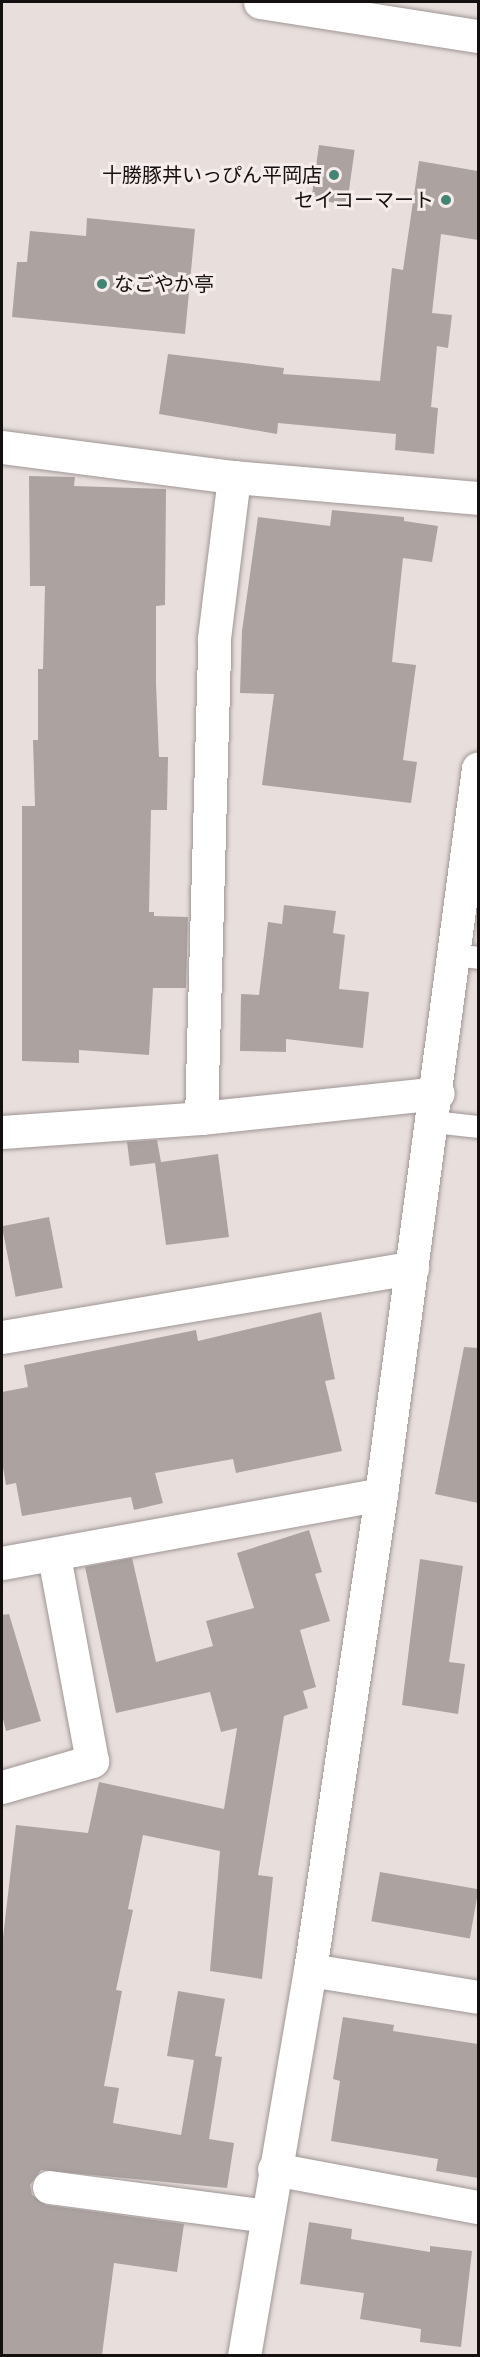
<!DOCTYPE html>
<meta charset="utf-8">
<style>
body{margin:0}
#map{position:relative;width:480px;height:2357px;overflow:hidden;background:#e8dfdd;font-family:"Space Grotesk","Noto Sans JP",sans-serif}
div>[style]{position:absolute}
.building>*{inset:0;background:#aca3a1;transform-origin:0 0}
.roads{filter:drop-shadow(0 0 2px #9e9594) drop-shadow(0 0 2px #9e9594)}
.lane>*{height:22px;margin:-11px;padding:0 11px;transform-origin:11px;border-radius:11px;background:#fff}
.street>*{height:33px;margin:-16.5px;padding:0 16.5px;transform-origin:16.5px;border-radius:16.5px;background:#fff}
.secondary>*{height:33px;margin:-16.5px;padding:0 16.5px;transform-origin:16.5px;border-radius:16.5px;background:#fff}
.dots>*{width:16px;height:16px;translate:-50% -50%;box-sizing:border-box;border:3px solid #f6eceb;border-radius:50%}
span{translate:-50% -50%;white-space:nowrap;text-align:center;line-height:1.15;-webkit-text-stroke:6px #f6eceb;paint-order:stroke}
.poi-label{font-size:20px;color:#13100f}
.right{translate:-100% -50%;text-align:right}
.left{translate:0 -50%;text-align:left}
.frame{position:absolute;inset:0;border:3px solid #13100f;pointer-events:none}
</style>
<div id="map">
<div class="building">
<i style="left:319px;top:145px;width:36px;height:55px;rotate:8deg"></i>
<i style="clip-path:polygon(419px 161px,478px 171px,478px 240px,441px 234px,432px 313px,452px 315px,448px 348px,437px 346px,431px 407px,438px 408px,434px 454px,395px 450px,396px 434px,278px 423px,277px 434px,159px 414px,168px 354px,284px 368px,283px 374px,380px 381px,392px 268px,403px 270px)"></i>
<i style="clip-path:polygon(87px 218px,195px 229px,185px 334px,12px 317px,17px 262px,27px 262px,30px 231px,86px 236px)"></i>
<i style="clip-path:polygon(29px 476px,75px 477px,74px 486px,166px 489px,165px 605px,156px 606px,156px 683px,159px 757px,168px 757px,167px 810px,151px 810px,149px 912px,154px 912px,154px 916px,188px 917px,186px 988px,153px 988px,149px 1055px,79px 1050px,79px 1063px,22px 1061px,22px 806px,35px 806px,33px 740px,38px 740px,38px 669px,43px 669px,45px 586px,30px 586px)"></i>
<i style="clip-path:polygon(332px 510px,404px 517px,404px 521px,438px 526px,432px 562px,403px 558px,392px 662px,416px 665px,403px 760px,417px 762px,411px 803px,262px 785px,274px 694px,240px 693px,242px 631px,258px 517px,330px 526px)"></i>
<i style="clip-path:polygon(284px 905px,336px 911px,333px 933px,345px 935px,339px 989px,369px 992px,363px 1048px,286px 1039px,286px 1052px,240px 1051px,241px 994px,259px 995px,268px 922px,282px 924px)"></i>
<i style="clip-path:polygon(157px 1140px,161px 1162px,218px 1154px,229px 1237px,166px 1245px,155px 1163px,130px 1166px,127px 1142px)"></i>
<i style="left:49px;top:1217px;width:72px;height:48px;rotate:79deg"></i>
<i style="clip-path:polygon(321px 1312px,335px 1379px,325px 1381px,342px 1451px,236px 1473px,233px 1459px,155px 1473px,163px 1503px,134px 1510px,131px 1497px,22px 1516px,16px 1483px,6px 1485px,2px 1461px,2px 1392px,28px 1387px,24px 1365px,196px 1330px,198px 1341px)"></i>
<i style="clip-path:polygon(464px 1347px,478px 1348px,478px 1503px,435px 1494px)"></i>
<i style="clip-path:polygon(309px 1530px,322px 1572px,315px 1574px,330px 1621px,300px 1630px,316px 1687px,303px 1691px,308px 1708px,284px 1716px,258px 1875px,273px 1877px,262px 1979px,210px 1971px,220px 1851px,143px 1835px,128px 1909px,133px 1910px,116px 1990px,122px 1991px,104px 2086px,119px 2088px,113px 2123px,181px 2135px,194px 2060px,167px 2056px,178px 1991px,225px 1999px,215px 2056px,222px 2057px,209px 2139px,234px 2143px,227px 2188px,41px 2170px,30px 2185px,32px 2195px,46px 2205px,184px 2224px,177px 2272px,114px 2263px,102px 2355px,2px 2355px,2px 1946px,16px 1825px,88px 1833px,99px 1782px,224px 1809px,237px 1728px,221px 1732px,210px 1692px,116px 1713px,85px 1567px,132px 1558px,156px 1662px,213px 1646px,206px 1621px,254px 1608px,237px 1553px)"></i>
<i style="clip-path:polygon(420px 1559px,463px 1566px,449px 1662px,465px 1664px,458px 1714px,402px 1705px)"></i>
<i style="clip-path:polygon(9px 1614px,41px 1721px,6px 1731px,2px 1715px,2px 1615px)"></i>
<i style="left:380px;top:1872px;width:100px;height:50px;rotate:10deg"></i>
<i style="clip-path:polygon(343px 2017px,394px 2025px,393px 2031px,478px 2044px,478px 2178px,436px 2171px,438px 2159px,331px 2141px,340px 2081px,333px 2079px)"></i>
<i style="clip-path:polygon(309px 2222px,352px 2229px,351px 2239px,430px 2252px,430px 2246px,472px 2251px,461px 2347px,420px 2342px,421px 2329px,360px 2319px,364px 2293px,300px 2284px)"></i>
</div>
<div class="roads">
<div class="lane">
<i style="left:455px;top:955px;width:23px;rotate:7deg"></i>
<i style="left:433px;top:1122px;width:45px;rotate:6.3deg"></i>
</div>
<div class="street">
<i style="left:2px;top:447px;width:234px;rotate:7.4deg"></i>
<i style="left:234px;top:477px;width:245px;rotate:4.9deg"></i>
<i style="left:201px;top:1118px;width:480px;rotate:-88.4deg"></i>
<i style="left:214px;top:638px;width:162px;rotate:-82.9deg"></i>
<i style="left:2px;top:1132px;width:199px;rotate:-4deg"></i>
<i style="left:201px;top:1118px;width:238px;rotate:-6deg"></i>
<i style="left:2px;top:1337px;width:416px;rotate:-9.6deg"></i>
<i style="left:2px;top:1563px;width:385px;rotate:-10.3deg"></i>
<i style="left:2px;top:1787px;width:94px;rotate:-16.1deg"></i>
<i style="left:92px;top:1761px;width:209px;rotate:-100.5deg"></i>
<i style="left:310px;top:1970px;width:170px;rotate:9.1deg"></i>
<i style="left:274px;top:2169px;width:208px;rotate:10.6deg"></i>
<i style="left:49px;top:2187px;width:219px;rotate:7.6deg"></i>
<i style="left:244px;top:2356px;width:392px;rotate:-80.3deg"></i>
<i style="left:310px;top:1970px;width:481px;rotate:-81.5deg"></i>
<i style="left:381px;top:1494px;width:732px;rotate:-82.39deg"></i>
</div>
<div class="secondary">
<i style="left:260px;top:2px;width:221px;rotate:8.9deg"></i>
</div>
</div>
<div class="dots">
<i style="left:334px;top:175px;background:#438473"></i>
<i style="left:446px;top:200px;background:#438473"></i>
<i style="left:102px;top:284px;background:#438473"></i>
</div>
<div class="poi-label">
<span class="right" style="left:322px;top:175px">十勝豚丼いっぴん平岡店</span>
<span class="right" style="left:434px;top:200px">セイコーマート</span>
<span class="left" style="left:114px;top:284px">なごやか亭</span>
</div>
<div class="frame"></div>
</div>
